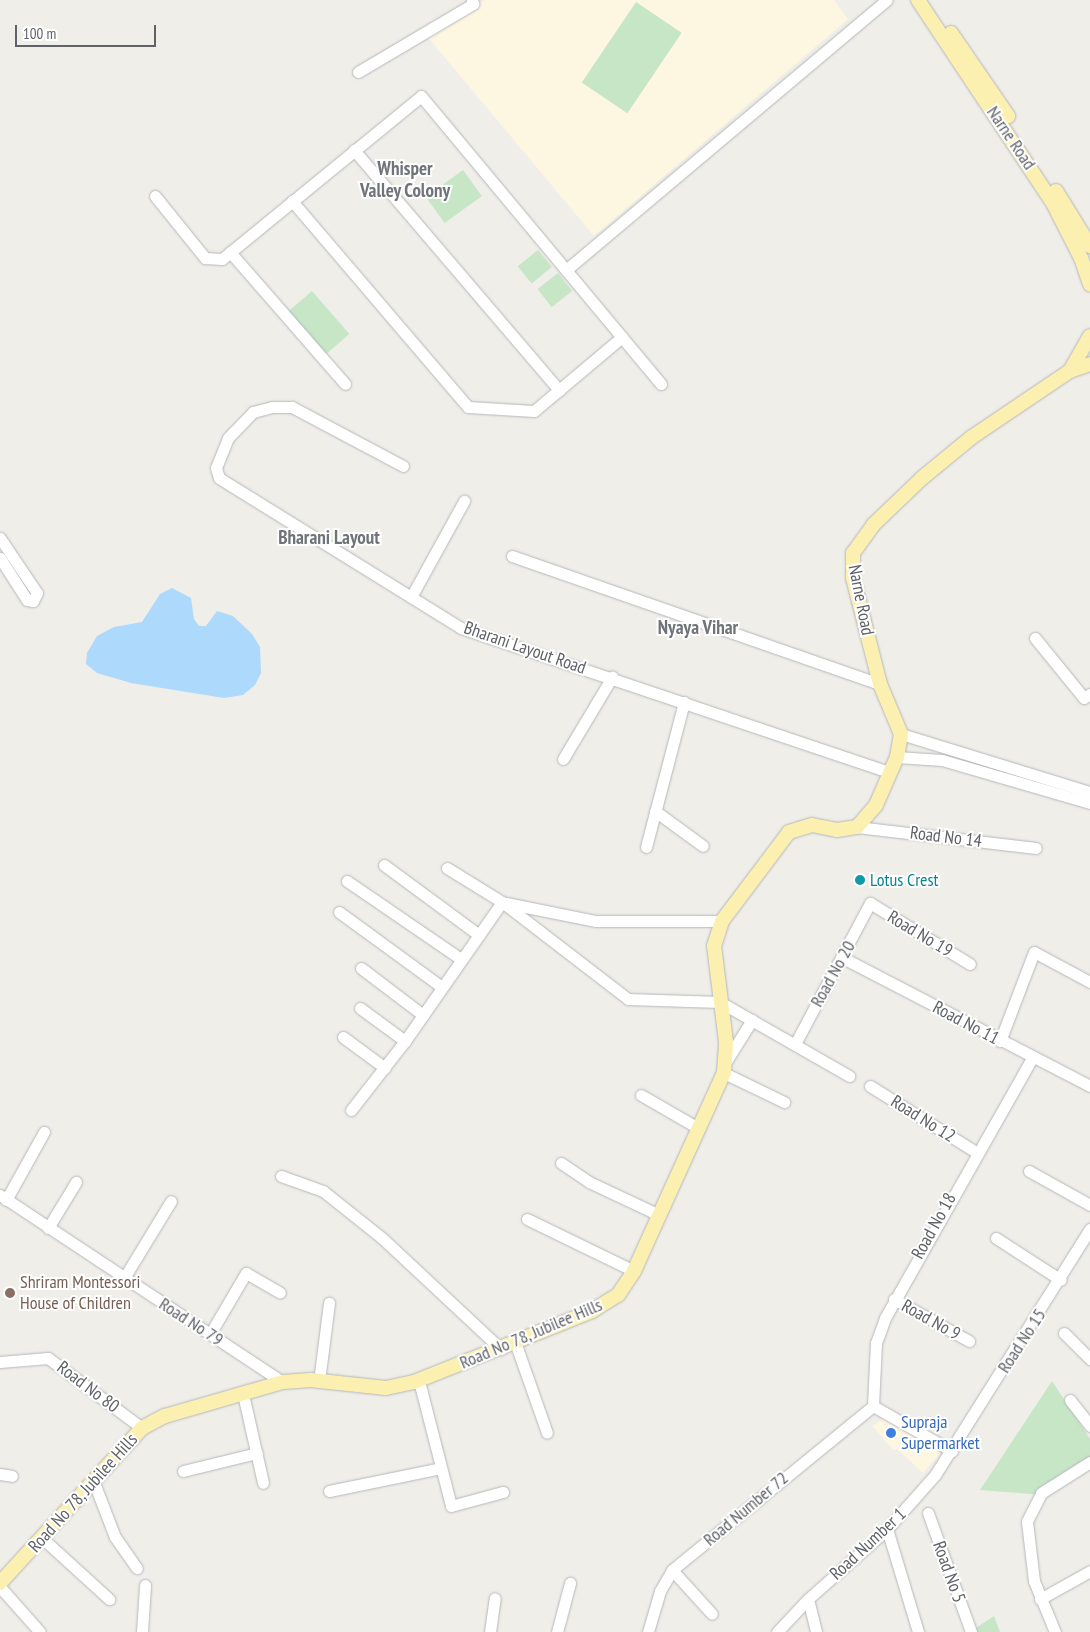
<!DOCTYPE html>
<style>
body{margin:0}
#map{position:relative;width:1090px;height:1632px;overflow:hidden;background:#f0eee8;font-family:"PT Sans Narrow",sans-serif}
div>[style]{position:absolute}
.commercial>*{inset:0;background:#fdf6e0}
.green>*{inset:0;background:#c6e6c6;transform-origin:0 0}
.water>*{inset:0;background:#acd9fc}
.roads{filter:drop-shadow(0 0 1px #b5b7bb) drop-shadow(0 0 1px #b5b7bb)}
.minor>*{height:11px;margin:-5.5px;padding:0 5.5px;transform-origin:5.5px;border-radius:5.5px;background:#fff}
.major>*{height:14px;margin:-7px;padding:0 7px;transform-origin:7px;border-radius:7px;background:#fcf0b1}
.dots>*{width:14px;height:14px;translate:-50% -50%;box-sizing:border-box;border:2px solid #fff;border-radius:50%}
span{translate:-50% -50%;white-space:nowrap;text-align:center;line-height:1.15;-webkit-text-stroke:4px #fff;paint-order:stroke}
.street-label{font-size:18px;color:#5f6267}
.culture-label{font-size:18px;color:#0d838f}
.left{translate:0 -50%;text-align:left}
.education-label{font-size:18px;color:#785e54}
.shop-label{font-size:18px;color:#366cbe}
.neighbourhood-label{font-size:19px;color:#707479;font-weight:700}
.scale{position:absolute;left:15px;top:25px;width:141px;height:22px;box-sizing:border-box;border:2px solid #5f6267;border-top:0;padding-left:6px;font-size:15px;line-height:18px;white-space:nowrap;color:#5f6267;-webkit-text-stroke:4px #fff;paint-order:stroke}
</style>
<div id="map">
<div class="commercial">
<i style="clip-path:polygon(485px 0,834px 0,848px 19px,594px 236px,427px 36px)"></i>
<i style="clip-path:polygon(885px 1418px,941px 1452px,923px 1473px,897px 1449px,894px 1450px,872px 1426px)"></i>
</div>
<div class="green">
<i style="left:636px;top:2px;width:55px;height:97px;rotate:34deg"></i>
<i style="left:463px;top:170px;width:32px;height:46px;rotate:54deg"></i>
<i style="left:538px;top:250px;width:22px;height:26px;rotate:51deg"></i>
<i style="left:558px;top:273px;width:23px;height:26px;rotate:52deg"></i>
<i style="left:312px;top:291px;width:57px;height:31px;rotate:49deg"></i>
<i style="clip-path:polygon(1052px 1381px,1090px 1439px,1090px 1466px,1044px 1495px,980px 1490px)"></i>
<i style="clip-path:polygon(994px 1616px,1000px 1632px,970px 1632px)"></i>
</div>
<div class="water">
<i style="clip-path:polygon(172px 588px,191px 598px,194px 619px,199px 626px,206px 626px,217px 611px,233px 616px,252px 634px,260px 647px,261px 673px,255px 685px,243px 695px,224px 698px,131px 683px,97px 673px,86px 664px,87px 653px,97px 636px,114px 627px,142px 622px,160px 594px)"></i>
</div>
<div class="roads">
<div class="minor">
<i style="left:358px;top:72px;width:134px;rotate:-30.6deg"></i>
<i style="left:473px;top:4px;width:4px;rotate:-104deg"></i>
<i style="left:354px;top:150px;width:316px;rotate:49.5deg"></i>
<i style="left:155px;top:196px;width:80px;rotate:51.1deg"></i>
<i style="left:205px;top:258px;width:17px;rotate:3deg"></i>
<i style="left:222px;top:259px;width:257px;rotate:-39.3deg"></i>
<i style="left:421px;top:96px;width:375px;rotate:50.2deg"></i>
<i style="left:292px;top:201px;width:271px;rotate:49.5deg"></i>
<i style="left:468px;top:407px;width:66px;rotate:3.5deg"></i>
<i style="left:534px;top:411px;width:115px;rotate:-40.1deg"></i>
<i style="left:230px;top:252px;width:175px;rotate:48.9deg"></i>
<i style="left:566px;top:270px;width:419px;rotate:-40.1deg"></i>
<i style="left:403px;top:466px;width:126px;rotate:-152deg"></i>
<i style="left:292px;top:407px;width:20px;rotate:180deg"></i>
<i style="left:272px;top:407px;width:20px;rotate:165deg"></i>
<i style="left:253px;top:412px;width:36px;rotate:134deg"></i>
<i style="left:228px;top:438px;width:32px;rotate:112deg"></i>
<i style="left:216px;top:468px;width:10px;rotate:73deg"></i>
<i style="left:219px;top:478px;width:285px;rotate:31.8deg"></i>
<i style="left:461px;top:628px;width:453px;rotate:18.6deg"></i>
<i style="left:0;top:538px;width:66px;rotate:56.1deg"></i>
<i style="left:37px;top:593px;width:9px;rotate:117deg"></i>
<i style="left:33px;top:601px;width:6px;rotate:-171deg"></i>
<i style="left:27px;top:600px;width:50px;rotate:-122.7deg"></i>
<i style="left:512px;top:556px;width:390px;rotate:19.2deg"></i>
<i style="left:411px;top:597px;width:110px;rotate:-61.1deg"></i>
<i style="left:1035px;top:638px;width:77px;rotate:50.8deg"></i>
<i style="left:1084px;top:698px;width:7px;rotate:-34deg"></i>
<i style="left:901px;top:734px;width:198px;rotate:17.1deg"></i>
<i style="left:897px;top:757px;width:45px;rotate:3.8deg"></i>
<i style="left:942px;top:760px;width:154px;rotate:16.2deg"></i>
<i style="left:563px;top:759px;width:96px;rotate:-59.1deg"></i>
<i style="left:655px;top:811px;width:59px;rotate:36.1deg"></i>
<i style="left:857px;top:827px;width:180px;rotate:6.7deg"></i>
<i style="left:646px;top:847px;width:150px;rotate:-75.3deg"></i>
<i style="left:384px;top:865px;width:118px;rotate:36.4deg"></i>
<i style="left:447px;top:868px;width:65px;rotate:31.7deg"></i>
<i style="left:502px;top:902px;width:159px;rotate:37.6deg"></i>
<i style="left:628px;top:999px;width:92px;rotate:1.9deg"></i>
<i style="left:720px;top:1002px;width:149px;rotate:29.8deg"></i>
<i style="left:347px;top:881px;width:138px;rotate:34.4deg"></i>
<i style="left:506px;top:903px;width:92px;rotate:11.3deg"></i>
<i style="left:596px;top:921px;width:126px"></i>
<i style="left:339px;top:912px;width:127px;rotate:36.1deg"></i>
<i style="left:843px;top:958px;width:278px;rotate:27.4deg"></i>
<i style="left:361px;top:968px;width:78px;rotate:37.2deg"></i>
<i style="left:360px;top:1008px;width:56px;rotate:36.3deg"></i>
<i style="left:343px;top:1037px;width:52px;rotate:36.4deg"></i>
<i style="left:1000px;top:1041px;width:95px;rotate:-69.1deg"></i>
<i style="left:1034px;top:952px;width:64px;rotate:28.2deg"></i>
<i style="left:795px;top:1044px;width:160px;rotate:-62deg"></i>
<i style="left:870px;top:903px;width:117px;rotate:31.4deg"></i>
<i style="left:725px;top:1063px;width:51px;rotate:-57.9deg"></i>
<i style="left:724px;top:1073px;width:67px;rotate:25.8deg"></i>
<i style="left:870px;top:1086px;width:125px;rotate:31.9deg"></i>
<i style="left:641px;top:1095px;width:66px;rotate:30.1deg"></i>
<i style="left:351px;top:1110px;width:88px;rotate:-52deg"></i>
<i style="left:405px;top:1041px;width:169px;rotate:-55.1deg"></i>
<i style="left:561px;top:1163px;width:34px;rotate:34deg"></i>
<i style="left:589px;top:1182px;width:77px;rotate:25.2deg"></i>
<i style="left:1029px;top:1171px;width:70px;rotate:29.1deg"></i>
<i style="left:281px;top:1176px;width:45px;rotate:19.7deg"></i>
<i style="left:323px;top:1191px;width:75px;rotate:38.5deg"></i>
<i style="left:382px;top:1238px;width:163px;rotate:43deg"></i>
<i style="left:0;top:1195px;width:339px;rotate:33.5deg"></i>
<i style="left:6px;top:1200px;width:78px;rotate:-60.8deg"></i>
<i style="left:527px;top:1219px;width:119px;rotate:25.9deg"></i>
<i style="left:48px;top:1228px;width:54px;rotate:-58.7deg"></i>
<i style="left:996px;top:1238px;width:77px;rotate:32.9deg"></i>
<i style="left:124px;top:1278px;width:90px;rotate:-58.6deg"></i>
<i style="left:894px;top:1299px;width:86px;rotate:29.2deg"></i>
<i style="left:1064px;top:1333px;width:37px;rotate:45deg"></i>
<i style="left:210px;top:1334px;width:71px;rotate:-59.5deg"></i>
<i style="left:246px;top:1273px;width:39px;rotate:30deg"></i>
<i style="left:515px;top:1342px;width:96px;rotate:70.6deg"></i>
<i style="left:0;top:1362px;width:48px;rotate:-4.8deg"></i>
<i style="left:48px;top:1358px;width:117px;rotate:36.7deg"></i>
<i style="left:319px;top:1381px;width:79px;rotate:-82.7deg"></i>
<i style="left:419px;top:1381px;width:129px;rotate:75.6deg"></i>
<i style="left:451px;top:1506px;width:54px;rotate:-15.1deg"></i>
<i style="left:243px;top:1394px;width:91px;rotate:77.3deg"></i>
<i style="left:1070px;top:1400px;width:33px;rotate:52deg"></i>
<i style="left:873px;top:1406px;width:63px;rotate:-87.3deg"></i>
<i style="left:876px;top:1343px;width:27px;rotate:-70deg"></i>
<i style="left:885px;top:1318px;width:299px;rotate:-60.5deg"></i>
<i style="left:873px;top:1406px;width:91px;rotate:29.7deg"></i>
<i style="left:183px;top:1471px;width:76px;rotate:-13.7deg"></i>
<i style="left:0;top:1474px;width:12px;rotate:9deg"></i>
<i style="left:93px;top:1480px;width:61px;rotate:68.9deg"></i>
<i style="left:115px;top:1537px;width:38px;rotate:55deg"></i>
<i style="left:329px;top:1491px;width:114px;rotate:-11.6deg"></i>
<i style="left:928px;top:1513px;width:127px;rotate:70.1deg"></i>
<i style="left:887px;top:1529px;width:108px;rotate:73.2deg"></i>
<i style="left:42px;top:1538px;width:91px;rotate:42.3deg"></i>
<i style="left:672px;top:1570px;width:59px;rotate:47.7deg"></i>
<i style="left:0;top:1587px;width:60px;rotate:48.4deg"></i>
<i style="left:808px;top:1599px;width:34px;rotate:76deg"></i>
<i style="left:1040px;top:1599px;width:57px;rotate:-29.2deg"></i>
<i style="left:142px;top:1632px;width:47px;rotate:-86.3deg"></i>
<i style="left:490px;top:1632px;width:34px;rotate:-82deg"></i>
<i style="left:557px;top:1632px;width:51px;rotate:-75.1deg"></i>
<i style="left:648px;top:1632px;width:43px;rotate:-73.7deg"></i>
<i style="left:660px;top:1591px;width:24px;rotate:-60deg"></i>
<i style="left:672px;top:1570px;width:259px;rotate:-39.2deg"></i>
<i style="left:777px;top:1632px;width:45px;rotate:-46.8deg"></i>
<i style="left:808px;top:1599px;width:106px;rotate:-41.5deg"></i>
<i style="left:887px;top:1529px;width:72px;rotate:-48.4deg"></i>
<i style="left:935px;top:1475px;width:291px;rotate:-57.8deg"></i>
<i style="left:1055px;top:1632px;width:55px;rotate:-112.4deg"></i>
<i style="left:1034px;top:1581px;width:60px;rotate:-96.7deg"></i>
<i style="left:1027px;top:1521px;width:31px;rotate:-63deg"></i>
<i style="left:1041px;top:1493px;width:58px;rotate:-32.3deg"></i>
</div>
<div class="major">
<i style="left:918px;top:0;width:244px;rotate:56.4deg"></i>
<i style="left:1053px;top:203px;width:62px;rotate:63deg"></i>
<i style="left:1081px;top:258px;width:28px;rotate:71deg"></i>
<i style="left:951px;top:33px;width:101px;rotate:55.5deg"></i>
<i style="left:1056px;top:191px;width:65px;rotate:58.3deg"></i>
<i style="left:1070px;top:371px;width:40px;rotate:-60.3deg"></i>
<i style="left:0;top:1583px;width:210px;rotate:-47.5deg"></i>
<i style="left:142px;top:1428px;width:26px;rotate:-28deg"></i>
<i style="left:165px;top:1416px;width:123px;rotate:-16.1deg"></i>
<i style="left:283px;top:1382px;width:28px;rotate:-4deg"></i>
<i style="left:311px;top:1380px;width:75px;rotate:6.1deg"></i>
<i style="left:386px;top:1388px;width:29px;rotate:-12deg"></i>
<i style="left:414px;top:1382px;width:192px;rotate:-21.7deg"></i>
<i style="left:592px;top:1311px;width:31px;rotate:-32deg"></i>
<i style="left:618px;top:1295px;width:29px;rotate:-56deg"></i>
<i style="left:634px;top:1271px;width:217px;rotate:-65.6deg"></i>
<i style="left:724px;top:1073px;width:31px;rotate:-86deg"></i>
<i style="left:726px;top:1042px;width:97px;rotate:-97.1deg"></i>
<i style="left:714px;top:946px;width:26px;rotate:-72deg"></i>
<i style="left:722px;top:921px;width:111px;rotate:-53deg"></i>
<i style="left:789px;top:832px;width:24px;rotate:-17deg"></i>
<i style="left:812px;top:825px;width:25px;rotate:11deg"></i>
<i style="left:837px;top:830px;width:20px;rotate:-9deg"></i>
<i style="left:857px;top:827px;width:29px;rotate:-49deg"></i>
<i style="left:876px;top:805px;width:52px;rotate:-66.4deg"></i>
<i style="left:897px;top:757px;width:23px;rotate:-80deg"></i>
<i style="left:901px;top:734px;width:54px;rotate:-112.8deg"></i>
<i style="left:880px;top:684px;width:109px;rotate:-104.3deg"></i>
<i style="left:853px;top:578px;width:25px;rotate:-90deg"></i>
<i style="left:853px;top:553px;width:34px;rotate:-54deg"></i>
<i style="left:873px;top:525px;width:68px;rotate:-43.8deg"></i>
<i style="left:922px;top:478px;width:65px;rotate:-39.4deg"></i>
<i style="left:972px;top:437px;width:118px;rotate:-34deg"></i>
<i style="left:1070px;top:371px;width:21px;rotate:-19deg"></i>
</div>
</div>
<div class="dots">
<i style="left:860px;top:880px;background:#0f9aa8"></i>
<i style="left:10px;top:1293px;background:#8d6e63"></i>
<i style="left:891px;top:1433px;background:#3f7fe0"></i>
</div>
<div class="street-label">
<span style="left:1011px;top:138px;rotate:56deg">Narne Road</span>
<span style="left:861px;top:600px;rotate:79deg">Narne Road</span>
<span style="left:525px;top:648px;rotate:19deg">Bharani Layout Road</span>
<span style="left:946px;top:837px;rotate:7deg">Road No 14</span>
<span style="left:920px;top:934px;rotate:31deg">Road No 19</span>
<span style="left:833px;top:974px;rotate:-61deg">Road No 20</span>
<span style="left:966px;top:1023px;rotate:28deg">Road No 11</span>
<span style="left:923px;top:1119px;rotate:32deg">Road No 12</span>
<span style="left:934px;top:1226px;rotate:-61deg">Road No 18</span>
<span style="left:931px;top:1320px;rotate:29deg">Road No 9</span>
<span style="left:191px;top:1322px;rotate:33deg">Road No 79</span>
<span style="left:531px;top:1334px;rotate:-23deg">Road No 78, Jubilee Hills</span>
<span style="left:1022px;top:1341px;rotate:-57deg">Road No 15</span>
<span style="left:88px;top:1387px;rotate:37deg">Road No 80</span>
<span style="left:83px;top:1493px;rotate:-48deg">Road No 78, Jubilee Hills</span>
<span style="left:746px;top:1509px;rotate:-40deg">Road Number 72</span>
<span style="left:868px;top:1544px;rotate:-43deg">Road Number 1</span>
<span style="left:949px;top:1572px;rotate:70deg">Road No 5</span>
</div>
<div class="culture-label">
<span class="left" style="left:870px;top:880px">Lotus Crest</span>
</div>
<div class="education-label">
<span class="left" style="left:20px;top:1293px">Shriram Montessori<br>House of Children</span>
</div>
<div class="shop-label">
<span class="left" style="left:901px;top:1433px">Supraja<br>Supermarket</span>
</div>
<div class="neighbourhood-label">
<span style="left:405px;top:180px">Whisper<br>Valley Colony</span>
<span style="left:329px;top:538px">Bharani Layout</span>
<span style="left:698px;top:628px">Nyaya Vihar</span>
</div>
<div class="scale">100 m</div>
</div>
